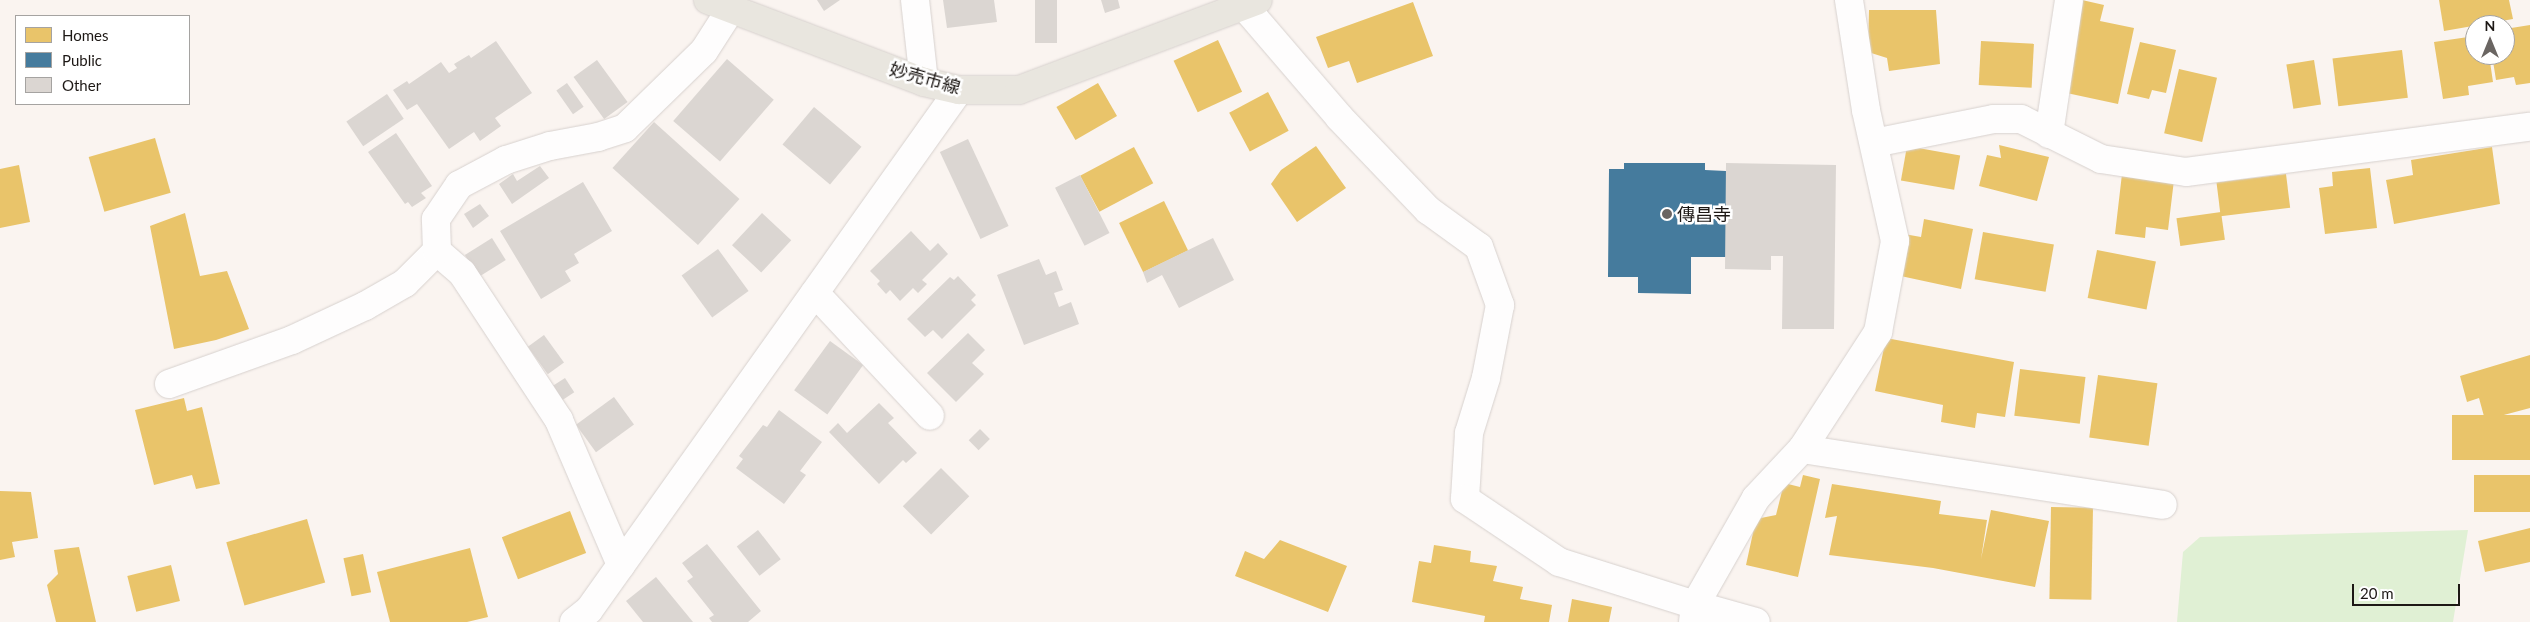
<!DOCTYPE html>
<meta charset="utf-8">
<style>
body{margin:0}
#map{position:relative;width:2530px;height:622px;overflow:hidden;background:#faf4f0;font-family:Lato,"Noto Sans JP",sans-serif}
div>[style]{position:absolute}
.green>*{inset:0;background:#e0f0d4}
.homes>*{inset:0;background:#e9c46a;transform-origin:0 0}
.public>*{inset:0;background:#457b9d}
.building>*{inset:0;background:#dbd6d2;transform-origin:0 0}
.roads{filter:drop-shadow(0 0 1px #d7d1ce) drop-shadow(0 0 1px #d7d1ce)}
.minor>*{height:28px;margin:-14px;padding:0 14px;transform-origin:14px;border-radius:14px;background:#fefdfd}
.major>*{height:28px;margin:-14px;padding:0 14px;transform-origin:14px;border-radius:14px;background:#e9e6df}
.dots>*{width:14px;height:14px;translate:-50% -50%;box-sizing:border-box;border:2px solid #fff;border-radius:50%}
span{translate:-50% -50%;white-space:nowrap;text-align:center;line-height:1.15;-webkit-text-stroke:5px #fff;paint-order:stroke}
.street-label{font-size:18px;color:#1d1815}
.poi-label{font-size:18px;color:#1d1815}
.left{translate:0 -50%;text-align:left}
.legend{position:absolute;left:15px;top:15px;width:175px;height:90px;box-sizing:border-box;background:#fff;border:1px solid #a5a3a1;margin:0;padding:6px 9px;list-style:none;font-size:15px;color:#1d1815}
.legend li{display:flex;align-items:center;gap:10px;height:25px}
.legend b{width:25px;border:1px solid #a5a3a1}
.north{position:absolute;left:2465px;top:15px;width:50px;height:50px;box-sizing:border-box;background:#fff;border:1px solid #a5a3a1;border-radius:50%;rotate:0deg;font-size:14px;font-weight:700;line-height:20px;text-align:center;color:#1d1815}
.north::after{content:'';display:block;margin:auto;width:18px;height:22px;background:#6a6562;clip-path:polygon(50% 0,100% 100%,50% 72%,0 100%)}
.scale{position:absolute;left:2352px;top:584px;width:108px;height:22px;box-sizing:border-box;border:2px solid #1d1815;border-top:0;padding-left:6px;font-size:15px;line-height:18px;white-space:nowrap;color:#1d1815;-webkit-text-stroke:4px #fff;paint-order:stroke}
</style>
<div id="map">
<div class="green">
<i style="clip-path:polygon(2468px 530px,2453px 622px,2177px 622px,2183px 552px,2200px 537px)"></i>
</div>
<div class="homes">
<i style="clip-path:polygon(2082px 0,2104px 5px,2100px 21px,2134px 28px,2118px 104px,2062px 92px)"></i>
<i style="clip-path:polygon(2439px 0,2509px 0,2513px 19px,2444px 31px)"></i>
<i style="clip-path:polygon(1413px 2px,1433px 56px,1357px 83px,1349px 61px,1328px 68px,1316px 37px)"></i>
<i style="clip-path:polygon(1869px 10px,1936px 10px,1940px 64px,1889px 71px,1887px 58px,1868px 52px)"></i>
<i style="clip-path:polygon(2530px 25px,2530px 83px,2516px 85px,2514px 77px,2496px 80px,2492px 55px,2505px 55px,2505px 29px)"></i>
<i style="clip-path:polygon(2475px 36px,2475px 55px,2489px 55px,2493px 82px,2468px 86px,2469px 95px,2443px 99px,2434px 42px)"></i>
<i style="left:1218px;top:40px;width:57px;height:49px;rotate:65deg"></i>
<i style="left:1981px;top:41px;width:53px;height:44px;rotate:3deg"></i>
<i style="clip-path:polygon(2140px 42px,2176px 50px,2166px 93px,2152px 90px,2149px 99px,2127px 94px)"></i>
<i style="left:2402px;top:50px;width:48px;height:70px;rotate:83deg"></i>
<i style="left:2314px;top:60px;width:45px;height:28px;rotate:81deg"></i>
<i style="left:2179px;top:69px;width:39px;height:66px;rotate:13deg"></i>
<i style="left:1098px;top:83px;width:38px;height:48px;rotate:60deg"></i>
<i style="left:1268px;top:92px;width:44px;height:44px;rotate:62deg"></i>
<i style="left:155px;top:138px;width:57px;height:69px;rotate:74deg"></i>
<i style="clip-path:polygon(1999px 145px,2049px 157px,2037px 201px,1979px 186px,1987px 155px,2001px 158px)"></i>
<i style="clip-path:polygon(1316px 146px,1346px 188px,1297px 222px,1271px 184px,1281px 170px)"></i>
<i style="left:1907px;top:146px;width:54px;height:35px;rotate:10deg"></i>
<i style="left:1134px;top:147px;width:41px;height:61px;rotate:62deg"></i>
<i style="clip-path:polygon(2492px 147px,2500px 204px,2394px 224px,2386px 180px,2413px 175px,2411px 160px)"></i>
<i style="clip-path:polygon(19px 165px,30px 222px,0 228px,0 169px)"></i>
<i style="clip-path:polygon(2370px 168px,2377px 228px,2325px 234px,2319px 188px,2333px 186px,2332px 172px)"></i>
<i style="clip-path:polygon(2122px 174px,2174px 180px,2168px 230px,2146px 227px,2145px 238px,2115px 234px)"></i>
<i style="left:2286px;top:174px;width:34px;height:70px;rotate:83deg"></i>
<i style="left:1164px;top:201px;width:55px;height:50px;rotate:64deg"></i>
<i style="left:2221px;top:212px;width:28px;height:45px;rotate:82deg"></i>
<i style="clip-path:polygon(185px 213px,200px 276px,227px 271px,249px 329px,216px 340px,174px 349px,150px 226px)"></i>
<i style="clip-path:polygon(1924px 219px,1973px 229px,1961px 289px,1896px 275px,1904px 234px,1921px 237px)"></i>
<i style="left:1983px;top:232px;width:72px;height:48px;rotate:10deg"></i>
<i style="left:2097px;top:250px;width:60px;height:49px;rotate:11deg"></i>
<i style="clip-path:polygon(1886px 338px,2014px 362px,2005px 417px,1977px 413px,1975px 428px,1941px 422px,1943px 405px,1875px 391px)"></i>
<i style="clip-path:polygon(2530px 355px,2530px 408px,2485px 420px,2479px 398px,2467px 402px,2460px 376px)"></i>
<i style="left:2020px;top:369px;width:66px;height:47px;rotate:7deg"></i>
<i style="left:2098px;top:375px;width:60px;height:63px;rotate:8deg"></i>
<i style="clip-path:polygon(184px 398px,187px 411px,202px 407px,220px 484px,196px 489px,192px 475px,154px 485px,135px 410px)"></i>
<i style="left:2530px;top:415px;width:45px;height:78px;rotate:90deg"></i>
<i style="clip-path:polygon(1803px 475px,1820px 479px,1798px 577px,1746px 565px,1756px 519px,1776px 515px,1784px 483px,1800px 487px)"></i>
<i style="left:2530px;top:475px;width:37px;height:56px;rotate:90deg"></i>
<i style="clip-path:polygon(1832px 484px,1941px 501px,1939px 514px,1987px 520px,1981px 559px,1991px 510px,2049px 521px,2035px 587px,1933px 568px,1829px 555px,1837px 516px,1825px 518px)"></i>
<i style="clip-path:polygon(0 491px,31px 492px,38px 538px,12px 542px,15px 557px,0 560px)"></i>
<i style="left:2051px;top:507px;width:42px;height:92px;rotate:1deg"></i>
<i style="left:570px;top:511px;width:45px;height:73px;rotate:69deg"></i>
<i style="left:307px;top:519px;width:66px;height:84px;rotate:74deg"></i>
<i style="clip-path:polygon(2530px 528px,2530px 562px,2485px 572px,2478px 541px)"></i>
<i style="clip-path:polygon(1280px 540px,1347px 566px,1328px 612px,1235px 576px,1245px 551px,1264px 559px)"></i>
<i style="clip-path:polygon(1434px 545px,1471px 551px,1470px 562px,1497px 566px,1493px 581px,1523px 587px,1520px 599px,1552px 605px,1549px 622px,1484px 622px,1485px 616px,1412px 602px,1419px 561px,1431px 563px)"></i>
<i style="clip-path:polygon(79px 547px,96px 622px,56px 622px,47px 585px,58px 574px,54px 550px)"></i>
<i style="clip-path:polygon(470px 548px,488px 617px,467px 622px,390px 622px,377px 572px)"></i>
<i style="left:363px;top:554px;width:39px;height:20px;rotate:78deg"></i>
<i style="left:171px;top:565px;width:37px;height:45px;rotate:76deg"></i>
<i style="clip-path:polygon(1572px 599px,1612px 607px,1609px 622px,1568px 622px)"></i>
</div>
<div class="public">
<i style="clip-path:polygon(1624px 163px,1705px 163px,1705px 170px,1726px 171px,1726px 257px,1691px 257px,1691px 294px,1638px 293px,1638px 277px,1608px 277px,1609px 169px,1624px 169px)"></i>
</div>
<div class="building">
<i style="clip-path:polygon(817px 0,840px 0,824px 11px)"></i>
<i style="clip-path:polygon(943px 0,994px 0,997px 22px,947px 28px)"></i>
<i style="left:1035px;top:0;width:22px;height:43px"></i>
<i style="clip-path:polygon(1101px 0,1118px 0,1120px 8px,1105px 13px)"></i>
<i style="clip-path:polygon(496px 41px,532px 93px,495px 118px,501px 126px,480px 141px,474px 132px,449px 149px,417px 104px,407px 110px,393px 90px,407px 81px,409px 84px,441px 62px,449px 73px,457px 68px,454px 64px,469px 55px,471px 58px)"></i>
<i style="left:727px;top:59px;width:62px;height:82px;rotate:41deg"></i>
<i style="left:597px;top:60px;width:52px;height:29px;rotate:54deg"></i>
<i style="left:567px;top:83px;width:29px;height:13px;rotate:55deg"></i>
<i style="left:387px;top:94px;width:30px;height:49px;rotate:56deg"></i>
<i style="left:814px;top:107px;width:62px;height:49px;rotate:40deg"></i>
<i style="left:654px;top:122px;width:115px;height:62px;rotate:42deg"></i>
<i style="clip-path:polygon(396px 133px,432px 186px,421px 193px,426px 198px,412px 207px,408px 202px,405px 204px,368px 152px)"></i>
<i style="left:968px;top:139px;width:96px;height:31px;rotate:65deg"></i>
<i style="clip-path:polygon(1726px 163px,1836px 165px,1834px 329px,1782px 329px,1783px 256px,1771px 256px,1771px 270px,1725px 269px)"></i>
<i style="clip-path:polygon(540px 166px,549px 178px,512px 204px,499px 184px,513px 174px,517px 181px)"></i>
<i style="left:1080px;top:175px;width:65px;height:28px;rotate:63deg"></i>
<i style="clip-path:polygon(583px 182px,612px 231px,574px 254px,579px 263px,565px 271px,571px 281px,541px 299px,500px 231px)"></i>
<i style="clip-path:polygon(480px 204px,489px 216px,473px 228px,464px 214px)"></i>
<i style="left:762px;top:213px;width:40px;height:44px;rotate:43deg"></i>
<i style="clip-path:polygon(911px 231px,930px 251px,938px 243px,948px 254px,922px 280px,927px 284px,918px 293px,913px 288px,900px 301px,890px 290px,886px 294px,877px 284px,880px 281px,870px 271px)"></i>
<i style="left:492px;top:238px;width:26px;height:32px;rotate:58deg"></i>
<i style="clip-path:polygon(1213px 238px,1234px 280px,1179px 308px,1162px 275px,1147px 283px,1143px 272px)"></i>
<i style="left:718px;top:249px;width:52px;height:45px;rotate:54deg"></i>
<i style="clip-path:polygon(1039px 259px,1046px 275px,1056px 271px,1063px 290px,1054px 293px,1059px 307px,1071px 302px,1079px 324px,1024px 345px,997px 275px)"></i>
<i style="clip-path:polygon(958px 276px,976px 295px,971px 300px,976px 305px,942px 339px,933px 330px,925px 337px,907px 319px,950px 277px,954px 280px)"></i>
<i style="clip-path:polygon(968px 333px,985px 350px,972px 363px,984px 374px,956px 402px,927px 373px)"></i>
<i style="left:544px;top:335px;width:34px;height:20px;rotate:54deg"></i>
<i style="left:830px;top:341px;width:41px;height:61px;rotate:36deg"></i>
<i style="left:565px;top:378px;width:17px;height:14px;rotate:57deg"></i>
<i style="left:614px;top:397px;width:34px;height:47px;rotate:54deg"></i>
<i style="clip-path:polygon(879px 403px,894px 418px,888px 423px,917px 453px,906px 463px,903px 460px,879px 484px,829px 432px,838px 423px,847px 433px)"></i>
<i style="clip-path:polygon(779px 410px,822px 442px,800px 471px,806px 475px,784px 504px,736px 468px,743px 459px,739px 456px,763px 425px,767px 427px)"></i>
<i style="left:980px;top:429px;width:14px;height:16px;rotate:45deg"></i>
<i style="left:941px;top:468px;width:40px;height:54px;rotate:45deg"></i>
<i style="left:758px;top:530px;width:37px;height:27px;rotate:52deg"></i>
<i style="clip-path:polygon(707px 544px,761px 611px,748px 622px,712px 622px,709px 618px,714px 615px,687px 581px,693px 577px,682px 563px)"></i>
<i style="clip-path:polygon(656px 577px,693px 622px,643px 622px,626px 601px)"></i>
</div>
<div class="roads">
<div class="minor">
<i style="left:915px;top:0;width:82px;rotate:83.7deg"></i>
<i style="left:1244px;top:6px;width:146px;rotate:49.4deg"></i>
<i style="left:1339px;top:117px;width:129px;rotate:46.3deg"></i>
<i style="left:1428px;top:210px;width:63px;rotate:36deg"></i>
<i style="left:1479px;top:247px;width:62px;rotate:70.1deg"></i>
<i style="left:1500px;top:305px;width:74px;rotate:100.9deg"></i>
<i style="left:1486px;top:378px;width:58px;rotate:107.2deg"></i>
<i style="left:1469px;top:433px;width:66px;rotate:93.5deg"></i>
<i style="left:1465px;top:499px;width:113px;rotate:33.8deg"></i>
<i style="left:1559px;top:562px;width:143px;rotate:17.5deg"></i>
<i style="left:1695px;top:605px;width:63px;rotate:15.6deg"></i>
<i style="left:2049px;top:134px;width:135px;rotate:-81.5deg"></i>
<i style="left:1874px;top:143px;width:122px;rotate:-11.3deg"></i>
<i style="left:1994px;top:119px;width:27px"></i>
<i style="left:2021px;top:119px;width:89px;rotate:26.6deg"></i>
<i style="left:2101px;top:159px;width:86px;rotate:8.7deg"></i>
<i style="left:2186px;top:172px;width:347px;rotate:-7.5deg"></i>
<i style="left:815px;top:293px;width:168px;rotate:46.9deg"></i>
<i style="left:169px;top:384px;width:131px;rotate:-19.7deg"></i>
<i style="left:292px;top:340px;width:81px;rotate:-25deg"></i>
<i style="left:365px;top:306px;width:46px;rotate:-29.9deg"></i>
<i style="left:405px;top:283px;width:45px;rotate:-45deg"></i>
<i style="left:1802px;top:449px;width:365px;rotate:8.8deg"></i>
<i style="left:621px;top:565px;width:158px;rotate:-113.2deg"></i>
<i style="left:559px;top:420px;width:176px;rotate:-123.4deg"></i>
<i style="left:462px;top:273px;width:33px;rotate:-139deg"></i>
<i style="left:437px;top:251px;width:32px;rotate:-92deg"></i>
<i style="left:436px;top:219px;width:41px;rotate:-55.9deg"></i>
<i style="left:459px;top:185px;width:53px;rotate:-28deg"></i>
<i style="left:506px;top:160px;width:46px;rotate:-17.7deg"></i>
<i style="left:550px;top:146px;width:49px;rotate:-10.6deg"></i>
<i style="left:598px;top:137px;width:28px;rotate:-18deg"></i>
<i style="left:625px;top:128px;width:110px;rotate:-44.3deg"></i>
<i style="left:704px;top:51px;width:50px;rotate:-57.3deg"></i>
<i style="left:574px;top:622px;width:19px;rotate:-39deg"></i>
<i style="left:589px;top:610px;width:638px;rotate:-54.57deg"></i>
<i style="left:1693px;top:622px;width:17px;rotate:-83deg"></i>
<i style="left:1695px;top:605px;width:123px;rotate:-60.3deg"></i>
<i style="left:1756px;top:498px;width:67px;rotate:-46.8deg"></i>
<i style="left:1802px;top:449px;width:140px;rotate:-57deg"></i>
<i style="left:1878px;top:332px;width:93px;rotate:-79.4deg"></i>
<i style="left:1895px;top:241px;width:134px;rotate:-102.5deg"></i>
<i style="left:1866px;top:110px;width:111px;rotate:-98.8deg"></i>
</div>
<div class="major">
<i style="left:708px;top:0;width:231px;rotate:20.8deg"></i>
<i style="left:924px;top:82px;width:36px;rotate:13deg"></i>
<i style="left:959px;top:90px;width:60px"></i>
<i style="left:1019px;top:90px;width:255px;rotate:-20.6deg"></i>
</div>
</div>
<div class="dots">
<i style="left:1667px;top:214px;background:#6a6562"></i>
</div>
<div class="street-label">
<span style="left:925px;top:78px;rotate:16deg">妙売市線</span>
</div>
<div class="poi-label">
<span class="left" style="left:1677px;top:214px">傳昌寺</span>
</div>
<ul class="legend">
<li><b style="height:14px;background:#e9c46a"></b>Homes</li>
<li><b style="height:14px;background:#457b9d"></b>Public</li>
<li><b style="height:14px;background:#dbd6d2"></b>Other</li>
</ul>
<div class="north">N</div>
<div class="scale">20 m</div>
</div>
